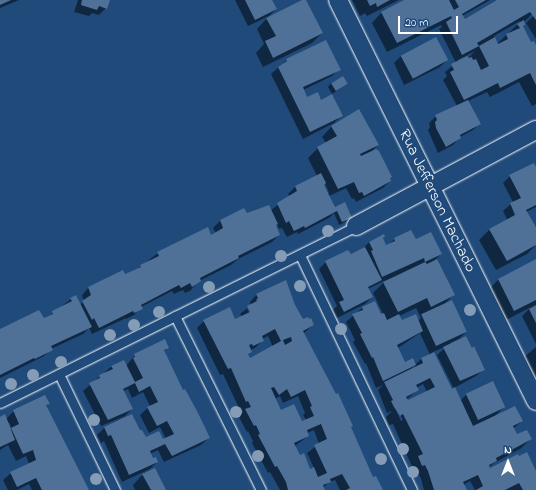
<!DOCTYPE html>
<style>
body{margin:0}
#map{position:relative;width:536px;height:490px;overflow:hidden;background:#1f4a7a;font-family:"Indie Flower",sans-serif}
div>[style]{position:absolute}
.shadow>*{inset:0;background:#0007}
.building>*{inset:0;background:#507197;transform-origin:0 0}
.roads{filter:drop-shadow(0 0 1px #fff) drop-shadow(0 0 1px #fff)}
.lane>*{height:9px;margin:-4.5px;padding:0 4.5px;transform-origin:4.5px;border-radius:4.5px;background:#1f4a7a}
.street>*{height:18px;margin:-9px;padding:0 9px;transform-origin:9px;border-radius:9px;background:#1f4a7a}
.trees>*{width:12px;height:12px;margin:-6px;border-radius:50%;background:#859cb6}
span{translate:-50% -50%;white-space:nowrap;text-align:center;line-height:1.15;-webkit-text-stroke:3px #1f4a7a;paint-order:stroke}
.street-label{font-size:16px;color:#fff}
.north{position:absolute;left:488px;top:442px;width:40px;height:40px;-webkit-text-stroke:3px #1f4a7a;paint-order:stroke;rotate:0deg;font-size:11px;font-weight:700;line-height:16px;text-align:center;color:#fff}
.north::after{content:'';display:block;margin:auto;width:14px;height:18px;background:#fff;clip-path:polygon(50% 0,100% 100%,50% 72%,0 100%)}
.scale{position:absolute;left:398px;top:16px;width:60px;height:18px;box-sizing:border-box;border:2px solid #fff;border-top:0;padding-left:5px;font-size:12px;line-height:14px;white-space:nowrap;color:#fff;-webkit-text-stroke:3px #1f4a7a;paint-order:stroke}
</style>
<div id="map">
<div class="shadow">
<i style="clip-path:polygon(0 0,19px 0,0 8px)"></i>
<i style="clip-path:polygon(73px 0,109px 0,106px 8px,99px 15px,92px 13px,89px 16px,74px 12px,78px 0)"></i>
<i style="clip-path:polygon(235px 0,271px 0,276px 9px,269px 16px,248px 26px)"></i>
<i style="clip-path:polygon(305px 0,322px 33px,312px 43px,263px 67px,256px 53px,264px 44px,257px 29px,267px 18px)"></i>
<i style="clip-path:polygon(352px 0,399px 0,367px 16px,365px 13px,360px 16px)"></i>
<i style="clip-path:polygon(evenodd,407px 0,490px 0,462px 16px,465px 20px,499px 0,536px 0,536px 39px,526px 23px,534px 15px,534px 12px,520px 26px,522px 27px,524px 25px,522px 27px,530px 43px,536px 48px,536px 104px,532px 106px,519px 82px,490px 97px,487px 92px,468px 101px,480px 123px,473px 130px,460px 137px,453px 145px,438px 153px,428px 130px,430px 127px,429px 123px,436px 116px,457px 106px,443px 80px,447px 76px,445px 72px,456px 63px,439px 29px,442px 27px,441px 25px,387px 52px,372px 23px,382px 12px,407px 0,520px 21px,521px 21px,497px 44px,494px 36px,520px 21px,407px 0,475px 51px,469px 57px,472px 62px,459px 61px,458px 60px,475px 51px)"></i>
<i style="clip-path:polygon(401px 56px,447px 60px,440px 67px,404px 85px,394px 63px)"></i>
<i style="clip-path:polygon(287px 60px,339px 69px,332px 76px,303px 90px,307px 98px,321px 101px,342px 115px,334px 123px,303px 139px,271px 74px)"></i>
<i style="clip-path:polygon(331px 83px,347px 84px,332px 94px,328px 87px)"></i>
<i style="clip-path:polygon(evenodd,332px 126px,378px 145px,371px 152px,390px 181px,383px 188px,356px 202px,354px 198px,352px 199px,346px 188px,329px 196px,335px 209px,351px 218px,347px 221px,339px 225px,334px 213px,329px 218px,298px 234px,297px 232px,287px 237px,282px 228px,279px 229px,277px 224px,275px 226px,279px 235px,272px 242px,238px 259px,231px 265px,199px 281px,190px 291px,185px 293px,183px 290px,174px 294px,172px 291px,141px 307px,134px 315px,126px 319px,126px 318px,92px 334px,89px 328px,83px 334px,51px 349px,44px 356px,0 378px,0 330px,44px 320px,71px 299px,80px 305px,84px 301px,82px 295px,89px 287px,136px 270px,158px 253px,211px 236px,216px 233px,213px 228px,220px 221px,244px 209px,246px 214px,270px 211px,289px 196px,288px 194px,295px 187px,317px 176px,308px 158px,318px 148px,326px 143px,322px 137px,332px 126px,325px 183px,329px 193px,328px 194px,323px 185px,325px 183px)"></i>
<i style="clip-path:polygon(536px 170px,536px 207px,526px 212px,534px 227px,536px 225px,536px 245px,527px 254px,496px 270px,479px 240px,489px 230px,508px 221px,503px 211px,513px 202px,503px 183px,510px 176px)"></i>
<i style="clip-path:polygon(evenodd,382px 238px,386px 247px,395px 239px,415px 240px,441px 254px,432px 263px,453px 295px,443px 306px,466px 332px,459px 339px,450px 343px,484px 369px,476px 376px,454px 388px,460px 401px,466px 395px,492px 383px,504px 407px,494px 417px,522px 421px,513px 429px,516px 436px,531px 439px,520px 449px,494px 463px,489px 467px,490px 469px,536px 473px,536px 490px,475px 490px,470px 481px,463px 485px,466px 490px,424px 490px,421px 479px,417px 471px,415px 473px,393px 424px,389px 425px,386px 417px,392px 411px,387px 413px,378px 390px,383px 385px,376px 388px,366px 363px,365px 364px,353px 342px,355px 340px,346px 322px,362px 308px,381px 315px,383px 314px,373px 293px,386px 280px,368px 289px,372px 297px,365px 304px,337px 318px,333px 310px,337px 306px,319px 269px,326px 262px,350px 256px,362px 250px,369px 242px,382px 238px,416px 308px,421px 318px,418px 321px,401px 322px,399px 316px,416px 308px,382px 238px,420px 333px,430px 355px,421px 359px,415px 365px,404px 363px,398px 348px,420px 333px,382px 238px,447px 346px,437px 355px,454px 389px,451px 390px,433px 352px,447px 346px,382px 238px,414px 366px,415px 368px,409px 371px,414px 366px,382px 238px,423px 384px,427px 392px,403px 403px,417px 390px,416px 388px,423px 384px,382px 238px,396px 410px,398px 410px,403px 420px,401px 421px,396px 410px)"></i>
<i style="clip-path:polygon(536px 261px,536px 344px,522px 316px,531px 307px,504px 321px,488px 290px,498px 280px)"></i>
<i style="clip-path:polygon(evenodd,257px 294px,294px 305px,303px 320px,313px 325px,303px 334px,373px 479px,383px 490px,340px 490px,335px 480px,329px 482px,323px 488px,324px 490px,280px 490px,270px 472px,268px 473px,252px 443px,253px 441px,248px 431px,247px 432px,239px 417px,243px 412px,241px 407px,239px 408px,223px 374px,220px 375px,197px 328px,204px 321px,235px 320px,242px 317px,240px 314px,251px 305px,250px 302px,257px 294px,247px 308px,249px 308px,251px 317px,247px 308px,257px 294px,268px 336px,273px 347px,250px 360px,247px 355px,250px 350px,255px 348px,263px 340px,262px 339px,268px 336px,257px 294px,280px 396px,283px 403px,298px 396px,305px 413px,303px 415px,306px 420px,302px 422px,281px 412px,275px 399px,280px 396px,257px 294px,314px 430px,319px 444px,307px 453px,314px 468px,310px 470px,299px 457px,295px 446px,308px 436px,307px 433px,314px 430px)"></i>
<i style="clip-path:polygon(168px 347px,164px 351px,182px 391px,209px 438px,201px 445px,164px 462px,158px 450px,150px 454px,153px 460px,157px 462px,150px 469px,122px 482px,104px 441px,101px 443px,97px 435px,104px 428px,139px 432px,145px 439px,163px 441px,166px 439px,160px 427px,149px 433px,140px 415px,150px 406px,143px 392px,132px 398px,128px 389px,123px 391px,132px 409px,125px 416px,101px 426px,83px 391px,112px 366px,126px 366px,135px 355px)"></i>
<i style="clip-path:polygon(536px 347px,536px 384px,523px 358px)"></i>
<i style="clip-path:polygon(evenodd,48px 404px,46px 407px,88px 490px,32px 490px,29px 484px,17px 490px,8px 490px,3px 480px,11px 473px,29px 464px,26px 456px,16px 461px,8px 445px,0 450px,0 418px,6px 419px,14px 411px,48px 404px,9px 422px,12px 429px,10px 430px,7px 423px,9px 422px)"></i>
<i style="clip-path:polygon(145px 472px,145px 473px,165px 490px,135px 490px,133px 485px)"></i>
</div>
<div class="building">
<i style="clip-path:polygon(0 0,11px 0,0 5px)"></i>
<i style="clip-path:polygon(82px 0,110px 0,107px 9px,99px 6px,97px 10px,81px 5px)"></i>
<i style="clip-path:polygon(245px 0,272px 0,277px 9px,255px 20px)"></i>
<i style="clip-path:polygon(302px 0,306px 0,323px 33px,273px 58px,265px 41px,276px 36px,266px 18px)"></i>
<i style="clip-path:polygon(367px 0,390px 0,377px 7px,376px 3px,370px 6px)"></i>
<i style="clip-path:polygon(404px 0,449px 0,454px 10px,459px 7px,455px 0,486px 0,462px 14px,465px 19px,497px 0,536px 0,536px 20px,530px 12px,477px 43px,479px 46px,495px 37px,498px 44px,508px 39px,506px 34px,520px 28px,517px 24px,524px 20px,525px 25px,523px 26px,531px 42px,534px 41px,536px 45px,536px 85px,530px 73px,500px 88px,498px 83px,464px 100px,450px 72px,454px 70px,451px 64px,467px 56px,469px 58px,472px 57px,473px 60px,476px 59px,481px 70px,489px 66px,479px 46px,462px 55px,446px 22px,452px 18px,451px 16px,397px 43px,381px 12px)"></i>
<i style="left:436px;top:37px;width:26px;height:40px;rotate:62deg"></i>
<i style="clip-path:polygon(326px 40px,341px 70px,303px 87px,307px 97px,318px 92px,321px 100px,332px 94px,343px 116px,310px 132px,278px 67px,287px 61px,286px 59px)"></i>
<i style="left:343px;top:76px;width:9px;height:14px;rotate:58deg"></i>
<i style="clip-path:polygon(468px 100px,481px 124px,460px 135px,461px 138px,446px 147px,436px 128px,435px 122px,437px 120px,435px 115px)"></i>
<i style="clip-path:polygon(359px 109px,379px 145px,360px 154px,361px 156px,376px 149px,379px 151px,392px 177px,390px 178px,391px 181px,364px 196px,362px 192px,359px 193px,354px 182px,338px 189px,317px 147px,337px 136px,331px 126px)"></i>
<i style="clip-path:polygon(534px 163px,536px 167px,536px 205px,526px 210px,536px 227px,536px 245px,507px 261px,489px 229px,515px 215px,510px 203px,521px 198px,509px 175px)"></i>
<i style="clip-path:polygon(321px 173px,326px 183px,324px 185px,335px 207px,345px 202px,352px 218px,342px 222px,337px 211px,305px 228px,304px 226px,294px 231px,289px 221px,286px 223px,277px 203px,297px 191px,295px 186px)"></i>
<i style="clip-path:polygon(269px 205px,278px 224px,276px 225px,280px 235px,238px 256px,239px 258px,200px 278px,201px 281px,192px 287px,190px 283px,181px 288px,179px 285px,141px 305px,143px 309px,134px 313px,133px 311px,99px 328px,94px 318px,92px 320px,82px 301px,91px 295px,88px 287px,123px 270px,125px 274px,141px 267px,140px 265px,159px 256px,157px 252px,208px 227px,211px 235px,223px 228px,220px 220px,244px 208px,247px 213px)"></i>
<i style="clip-path:polygon(411px 230px,416px 239px,431px 232px,442px 254px,425px 262px,424px 258px,382px 277px,371px 251px,373px 250px,369px 242px,384px 234px,385px 236px,383px 238px,386px 245px,395px 241px,394px 238px)"></i>
<i style="clip-path:polygon(365px 247px,382px 280px,368px 287px,373px 297px,344px 312px,339px 302px,344px 300px,325px 261px,348px 250px,351px 254px)"></i>
<i style="clip-path:polygon(437px 259px,455px 295px,431px 307px,427px 298px,398px 312px,383px 282px,425px 262px,427px 264px)"></i>
<i style="clip-path:polygon(536px 259px,536px 300px,514px 311px,498px 279px)"></i>
<i style="clip-path:polygon(evenodd,286px 280px,295px 305px,303px 319px,308px 317px,309px 319px,311px 318px,314px 325px,303px 331px,336px 394px,338px 393px,342px 402px,353px 426px,351px 427px,373px 477px,376px 476px,383px 490px,346px 490px,350px 488px,342px 474px,330px 479px,331px 482px,323px 485px,325px 490px,288px 490px,286px 482px,277px 466px,275px 467px,258px 435px,260px 434px,256px 425px,254px 426px,245px 409px,251px 407px,248px 401px,246px 402px,231px 368px,228px 369px,203px 320px,230px 307px,235px 319px,250px 312px,247px 306px,257px 301px,256px 300px,258px 298px,256px 294px,286px 280px,275px 329px,281px 341px,250px 358px,248px 354px,252px 352px,249px 345px,252px 344px,253px 346px,264px 341px,262px 336px,275px 329px,286px 280px,291px 337px,292px 341px,285px 345px,283px 340px,291px 337px,286px 280px,274px 387px,279px 395px,287px 389px,291px 397px,305px 390px,312px 406px,310px 407px,314px 416px,302px 421px,294px 404px,281px 410px,271px 388px,274px 387px,286px 280px,321px 424px,327px 439px,314px 445px,327px 473px,318px 477px,314px 467px,310px 469px,304px 453px,300px 455px,294px 443px,309px 436px,307px 430px,321px 424px)"></i>
<i style="clip-path:polygon(76px 295px,92px 327px,51px 346px,53px 350px,35px 359px,34px 358px,0 375px,0 329px,39px 310px,44px 318px,53px 314px,52px 311px,72px 301px,70px 298px)"></i>
<i style="left:452px;top:300px;width:35px;height:34px;rotate:65deg"></i>
<i style="clip-path:polygon(375px 301px,381px 314px,384px 313px,387px 320px,399px 314px,402px 320px,416px 314px,423px 331px,397px 345px,405px 362px,413px 358px,416px 365px,383px 381px,373px 357px,372px 358px,360px 334px,362px 333px,352px 314px,363px 310px,362px 307px)"></i>
<i style="clip-path:polygon(536px 305px,536px 323px,529px 309px)"></i>
<i style="clip-path:polygon(466px 336px,472px 348px,474px 346px,485px 370px,460px 381px,443px 347px)"></i>
<i style="clip-path:polygon(165px 339px,169px 348px,164px 350px,183px 390px,185px 389px,198px 413px,210px 438px,172px 456px,165px 444px,150px 451px,153px 458px,156px 457px,158px 462px,129px 475px,111px 435px,108px 436px,104px 427px,132px 414px,140px 430px,142px 430px,146px 437px,159px 431px,163px 439px,174px 434px,167px 421px,157px 426px,147px 407px,158px 402px,150px 386px,139px 392px,135px 383px,123px 389px,133px 409px,108px 420px,89px 383px,100px 378px,99px 375px,113px 369px,111px 366px,124px 360px,135px 382px,143px 378px,133px 358px,135px 357px,134px 354px)"></i>
<i style="clip-path:polygon(evenodd,434px 352px,452px 389px,455px 387px,473px 426px,515px 406px,523px 421px,513px 426px,517px 434px,527px 430px,532px 439px,496px 458px,497px 461px,489px 465px,490px 468px,518px 454px,519px 456px,527px 452px,536px 471px,536px 490px,523px 490px,519px 483px,505px 490px,476px 490px,483px 486px,478px 475px,463px 482px,467px 490px,434px 490px,428px 471px,425px 465px,422px 466px,418px 456px,423px 454px,403px 414px,400px 416px,394px 407px,391px 401px,393px 400px,384px 382px,423px 363px,421px 358px,434px 352px,430px 378px,435px 387px,408px 400px,406px 397px,419px 390px,416px 385px,430px 378px)"></i>
<i style="left:493px;top:381px;width:29px;height:30px;rotate:65deg"></i>
<i style="clip-path:polygon(45px 395px,50px 404px,46px 405px,89px 490px,42px 490px,36px 478px,17px 487px,10px 472px,36px 460px,33px 450px,23px 454px,11px 428px,19px 424px,13px 410px)"></i>
<i style="clip-path:polygon(5px 414px,15px 440px,0 447px,0 417px)"></i>
<i style="clip-path:polygon(155px 468px,166px 490px,151px 490px,142px 474px)"></i>
</div>
<div class="roads">
<div class="lane">
<i style="left:300px;top:255px;width:260px;rotate:64.5deg"></i>
<i style="left:175px;top:316px;width:194px;rotate:63.7deg"></i>
<i style="left:59px;top:374px;width:129px;rotate:64.2deg"></i>
<i style="left:0;top:403px;width:398px;rotate:-26.4deg"></i>
</div>
<div class="street">
<i style="left:338px;top:0;width:447px;rotate:63.7deg"></i>
<i style="left:356px;top:226px;width:204px;rotate:-28.1deg"></i>
</div>
</div>
<div class="trees">
<i style="left:328px;top:231px"></i>
<i style="left:281px;top:256px"></i>
<i style="left:300px;top:286px"></i>
<i style="left:209px;top:287px"></i>
<i style="left:470px;top:310px"></i>
<i style="left:159px;top:312px"></i>
<i style="left:134px;top:325px"></i>
<i style="left:341px;top:329px"></i>
<i style="left:110px;top:335px"></i>
<i style="left:61px;top:362px"></i>
<i style="left:33px;top:375px"></i>
<i style="left:11px;top:384px"></i>
<i style="left:236px;top:412px"></i>
<i style="left:94px;top:420px"></i>
<i style="left:403px;top:449px"></i>
<i style="left:258px;top:456px"></i>
<i style="left:381px;top:459px"></i>
<i style="left:413px;top:472px"></i>
<i style="left:96px;top:479px"></i>
</div>
<div class="street-label">
<span style="left:437px;top:201px;rotate:64deg">Rua Jefferson Machado</span>
</div>
<div class="north">N</div>
<div class="scale">20 m</div>
</div>
